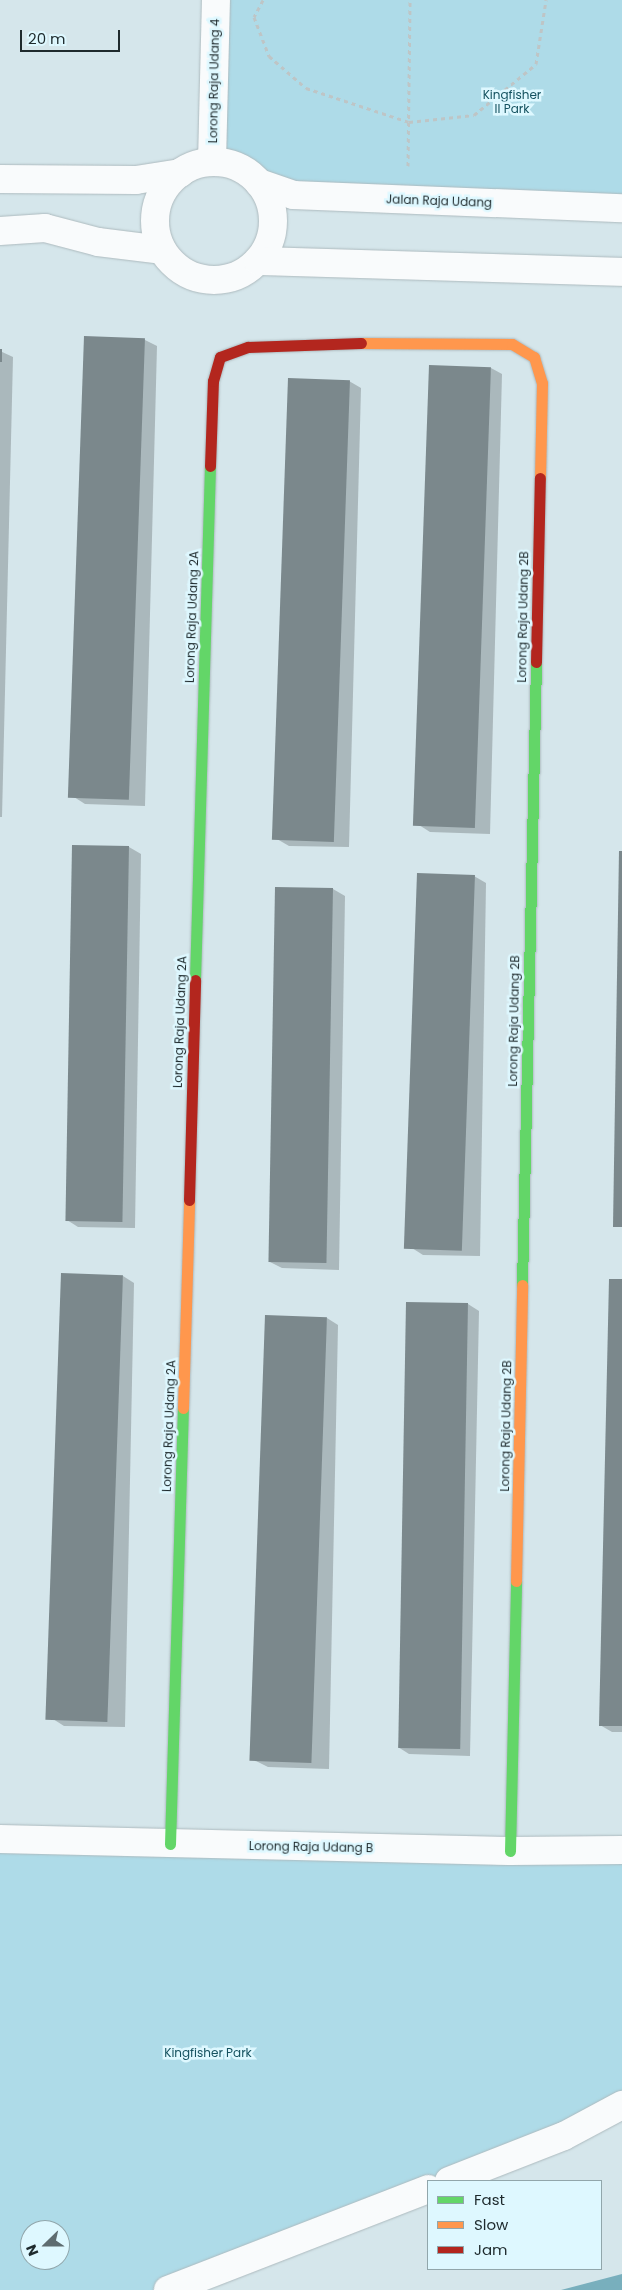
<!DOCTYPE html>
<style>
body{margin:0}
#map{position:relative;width:622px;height:2290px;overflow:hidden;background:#d5e6eb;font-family:Poppins,sans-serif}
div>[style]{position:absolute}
.green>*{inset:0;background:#aedbe8}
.water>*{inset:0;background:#78afbd}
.shadow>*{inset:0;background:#0003}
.building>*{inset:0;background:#7b888c;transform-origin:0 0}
.path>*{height:3px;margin-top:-1.5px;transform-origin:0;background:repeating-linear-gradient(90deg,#bec5c6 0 4px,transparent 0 8px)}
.roads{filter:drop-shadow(0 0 1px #adbabe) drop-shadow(0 0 1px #adbabe)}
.street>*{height:28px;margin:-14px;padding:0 14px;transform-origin:14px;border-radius:14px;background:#f9fbfc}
.street>.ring{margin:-14px;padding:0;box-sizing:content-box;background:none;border:28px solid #f9fbfc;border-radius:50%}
.fast>*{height:11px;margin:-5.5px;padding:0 5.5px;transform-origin:5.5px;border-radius:5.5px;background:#63d668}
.slow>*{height:11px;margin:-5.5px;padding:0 5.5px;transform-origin:5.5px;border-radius:5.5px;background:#ff974d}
.jam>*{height:11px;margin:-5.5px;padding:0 5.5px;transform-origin:5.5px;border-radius:5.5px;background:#b3261e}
span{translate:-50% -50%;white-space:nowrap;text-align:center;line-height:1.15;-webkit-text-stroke:5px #def8ff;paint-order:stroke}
.street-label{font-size:12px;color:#1e2a2d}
.park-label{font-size:12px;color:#155260}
.legend{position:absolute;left:427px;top:2180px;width:175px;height:90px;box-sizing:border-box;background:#def8ff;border:1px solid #91a6ab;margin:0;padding:6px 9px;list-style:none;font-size:15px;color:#1e2a2d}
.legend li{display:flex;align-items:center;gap:10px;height:25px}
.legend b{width:25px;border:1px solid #91a6ab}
.north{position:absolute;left:20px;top:2220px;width:50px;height:50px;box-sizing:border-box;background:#def8ff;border:1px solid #91a6ab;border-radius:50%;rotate:248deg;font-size:14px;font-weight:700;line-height:20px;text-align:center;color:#1e2a2d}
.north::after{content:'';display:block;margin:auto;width:18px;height:22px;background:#5e6c70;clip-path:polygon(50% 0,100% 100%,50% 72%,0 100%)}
.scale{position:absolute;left:20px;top:30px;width:100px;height:22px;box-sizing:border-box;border:2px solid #1e2a2d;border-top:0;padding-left:6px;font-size:15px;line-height:18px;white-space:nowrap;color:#1e2a2d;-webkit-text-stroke:4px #def8ff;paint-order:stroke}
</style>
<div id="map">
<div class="green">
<i style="clip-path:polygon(216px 0,622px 0,622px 208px,259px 183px,229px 164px,212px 162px)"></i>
<i style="clip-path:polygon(evenodd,0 1839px,622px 1850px,622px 2105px,168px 2290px,0 2290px,0 1839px,30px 2230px,60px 2230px,60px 2260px,30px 2260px,30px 2230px)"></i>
</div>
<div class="water">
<i style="clip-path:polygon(622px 2274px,622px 2290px,561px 2290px)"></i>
</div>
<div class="shadow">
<i style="clip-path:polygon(85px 337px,145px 340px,157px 346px,145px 806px,85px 804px,74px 797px)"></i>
<i style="clip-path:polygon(0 351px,13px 357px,2px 817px,0 817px)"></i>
<i style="clip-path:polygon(491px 368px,502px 374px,490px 834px,430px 832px,419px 825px)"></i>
<i style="clip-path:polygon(349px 381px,361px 388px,349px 847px,289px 846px,277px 839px)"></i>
<i style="clip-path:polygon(73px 846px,129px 847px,141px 854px,135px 1228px,78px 1227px,67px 1220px)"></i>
<i style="clip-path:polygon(474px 876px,486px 883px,480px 1256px,423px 1255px,412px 1248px)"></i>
<i style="clip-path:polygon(277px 888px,333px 889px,345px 896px,339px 1270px,282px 1268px,270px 1262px)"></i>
<i style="clip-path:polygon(123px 1276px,134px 1283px,125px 1727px,64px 1726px,53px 1719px)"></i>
<i style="clip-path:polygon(622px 1280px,622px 1732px,612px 1732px,600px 1725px)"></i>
<i style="clip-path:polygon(468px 1304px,479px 1311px,470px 1756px,409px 1754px,398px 1747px)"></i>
<i style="clip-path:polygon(327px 1318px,338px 1325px,329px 1769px,268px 1767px,256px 1761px)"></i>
</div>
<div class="building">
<i style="left:84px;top:336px;width:61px;height:462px;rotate:2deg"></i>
<i style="left:0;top:349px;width:2px;height:13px"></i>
<i style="left:429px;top:365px;width:62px;height:461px;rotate:2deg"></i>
<i style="left:288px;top:378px;width:62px;height:462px;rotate:2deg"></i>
<i style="left:72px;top:845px;width:57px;height:376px;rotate:1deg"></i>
<i style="clip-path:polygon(619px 851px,622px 851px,622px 1227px,613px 1227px)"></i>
<i style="left:417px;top:873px;width:58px;height:376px;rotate:2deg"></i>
<i style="left:275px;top:887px;width:58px;height:375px;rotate:1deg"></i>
<i style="left:61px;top:1273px;width:62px;height:447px;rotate:2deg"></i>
<i style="clip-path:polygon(609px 1279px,622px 1279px,622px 1726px,599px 1726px)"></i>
<i style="left:406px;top:1302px;width:62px;height:446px;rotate:1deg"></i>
<i style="left:265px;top:1315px;width:62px;height:446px;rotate:2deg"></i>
</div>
<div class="path">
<i style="left:263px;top:0;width:19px;rotate:118deg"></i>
<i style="left:254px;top:17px;width:42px;rotate:69deg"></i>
<i style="left:269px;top:56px;width:49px;rotate:40.9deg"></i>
<i style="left:306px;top:88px;width:108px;rotate:18.3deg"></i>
<i style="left:409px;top:122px;width:65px;rotate:-6.1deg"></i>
<i style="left:474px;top:115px;width:80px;rotate:-39.4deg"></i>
<i style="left:536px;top:64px;width:65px;rotate:-81.1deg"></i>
<i style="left:408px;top:166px;width:166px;rotate:-89.3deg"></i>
</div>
<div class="roads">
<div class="street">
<i style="left:212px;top:162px;width:162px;rotate:-88.6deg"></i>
<i class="ring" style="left:155px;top:162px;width:90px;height:90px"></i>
<i style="left:0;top:179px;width:136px;rotate:0.4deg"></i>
<i style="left:136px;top:180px;width:45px;rotate:-9deg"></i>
<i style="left:259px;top:183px;width:36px;rotate:19deg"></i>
<i style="left:293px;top:195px;width:329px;rotate:2.3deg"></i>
<i style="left:0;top:231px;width:45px;rotate:-3.8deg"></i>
<i style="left:45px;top:228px;width:55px;rotate:14.8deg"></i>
<i style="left:98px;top:242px;width:64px;rotate:7.1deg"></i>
<i style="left:258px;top:261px;width:364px;rotate:1.7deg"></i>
<i style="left:0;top:1839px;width:510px;rotate:1.35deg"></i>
<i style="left:510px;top:1851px;width:112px;rotate:-0.5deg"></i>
<i style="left:449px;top:2181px;width:123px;rotate:-21.4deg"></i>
<i style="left:564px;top:2136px;width:66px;rotate:-28.1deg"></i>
<i style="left:168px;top:2290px;width:279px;rotate:-21.2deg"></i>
</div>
<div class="fast">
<i style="left:195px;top:980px;width:514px;rotate:-88.33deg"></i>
<i style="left:522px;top:1285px;width:623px;rotate:-88.71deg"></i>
<i style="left:170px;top:1844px;width:436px;rotate:-88.3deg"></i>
<i style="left:510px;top:1851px;width:270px;rotate:-88.7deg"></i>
</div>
<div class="slow">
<i style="left:361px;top:343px;width:151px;rotate:0.4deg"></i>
<i style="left:512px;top:344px;width:26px;rotate:31deg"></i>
<i style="left:534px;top:357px;width:27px;rotate:73deg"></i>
<i style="left:542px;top:383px;width:95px;rotate:91.2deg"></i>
<i style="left:183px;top:1408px;width:208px;rotate:-88.3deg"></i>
<i style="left:516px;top:1581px;width:296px;rotate:-88.8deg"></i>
</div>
<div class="jam">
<i style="left:210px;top:466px;width:85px;rotate:-88deg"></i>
<i style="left:213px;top:381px;width:25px;rotate:-74deg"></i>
<i style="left:220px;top:357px;width:30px;rotate:-20deg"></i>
<i style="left:248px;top:347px;width:113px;rotate:-2deg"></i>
<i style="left:536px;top:662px;width:184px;rotate:-88.8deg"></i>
<i style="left:189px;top:1200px;width:220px;rotate:-88.4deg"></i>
</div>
</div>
<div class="street-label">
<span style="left:214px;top:81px;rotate:-89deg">Lorong Raja Udang 4</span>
<span style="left:439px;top:201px;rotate:2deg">Jalan Raja Udang</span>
<span style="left:192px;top:617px;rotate:-88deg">Lorong Raja Udang 2A</span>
<span style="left:523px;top:617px;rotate:-89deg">Lorong Raja Udang 2B</span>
<span style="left:514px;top:1021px;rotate:-89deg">Lorong Raja Udang 2B</span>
<span style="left:180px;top:1022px;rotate:-88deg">Lorong Raja Udang 2A</span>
<span style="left:169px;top:1426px;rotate:-88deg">Lorong Raja Udang 2A</span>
<span style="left:506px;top:1426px;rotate:-89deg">Lorong Raja Udang 2B</span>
<span style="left:311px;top:1847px;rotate:1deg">Lorong Raja Udang B</span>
</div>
<div class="park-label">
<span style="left:512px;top:102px">Kingfisher<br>II Park</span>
<span style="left:208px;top:2053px">Kingfisher Park</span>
</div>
<ul class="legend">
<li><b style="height:6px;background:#63d668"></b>Fast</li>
<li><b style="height:6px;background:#ff974d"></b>Slow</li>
<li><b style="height:6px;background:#b3261e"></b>Jam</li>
</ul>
<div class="north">N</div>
<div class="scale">20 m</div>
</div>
